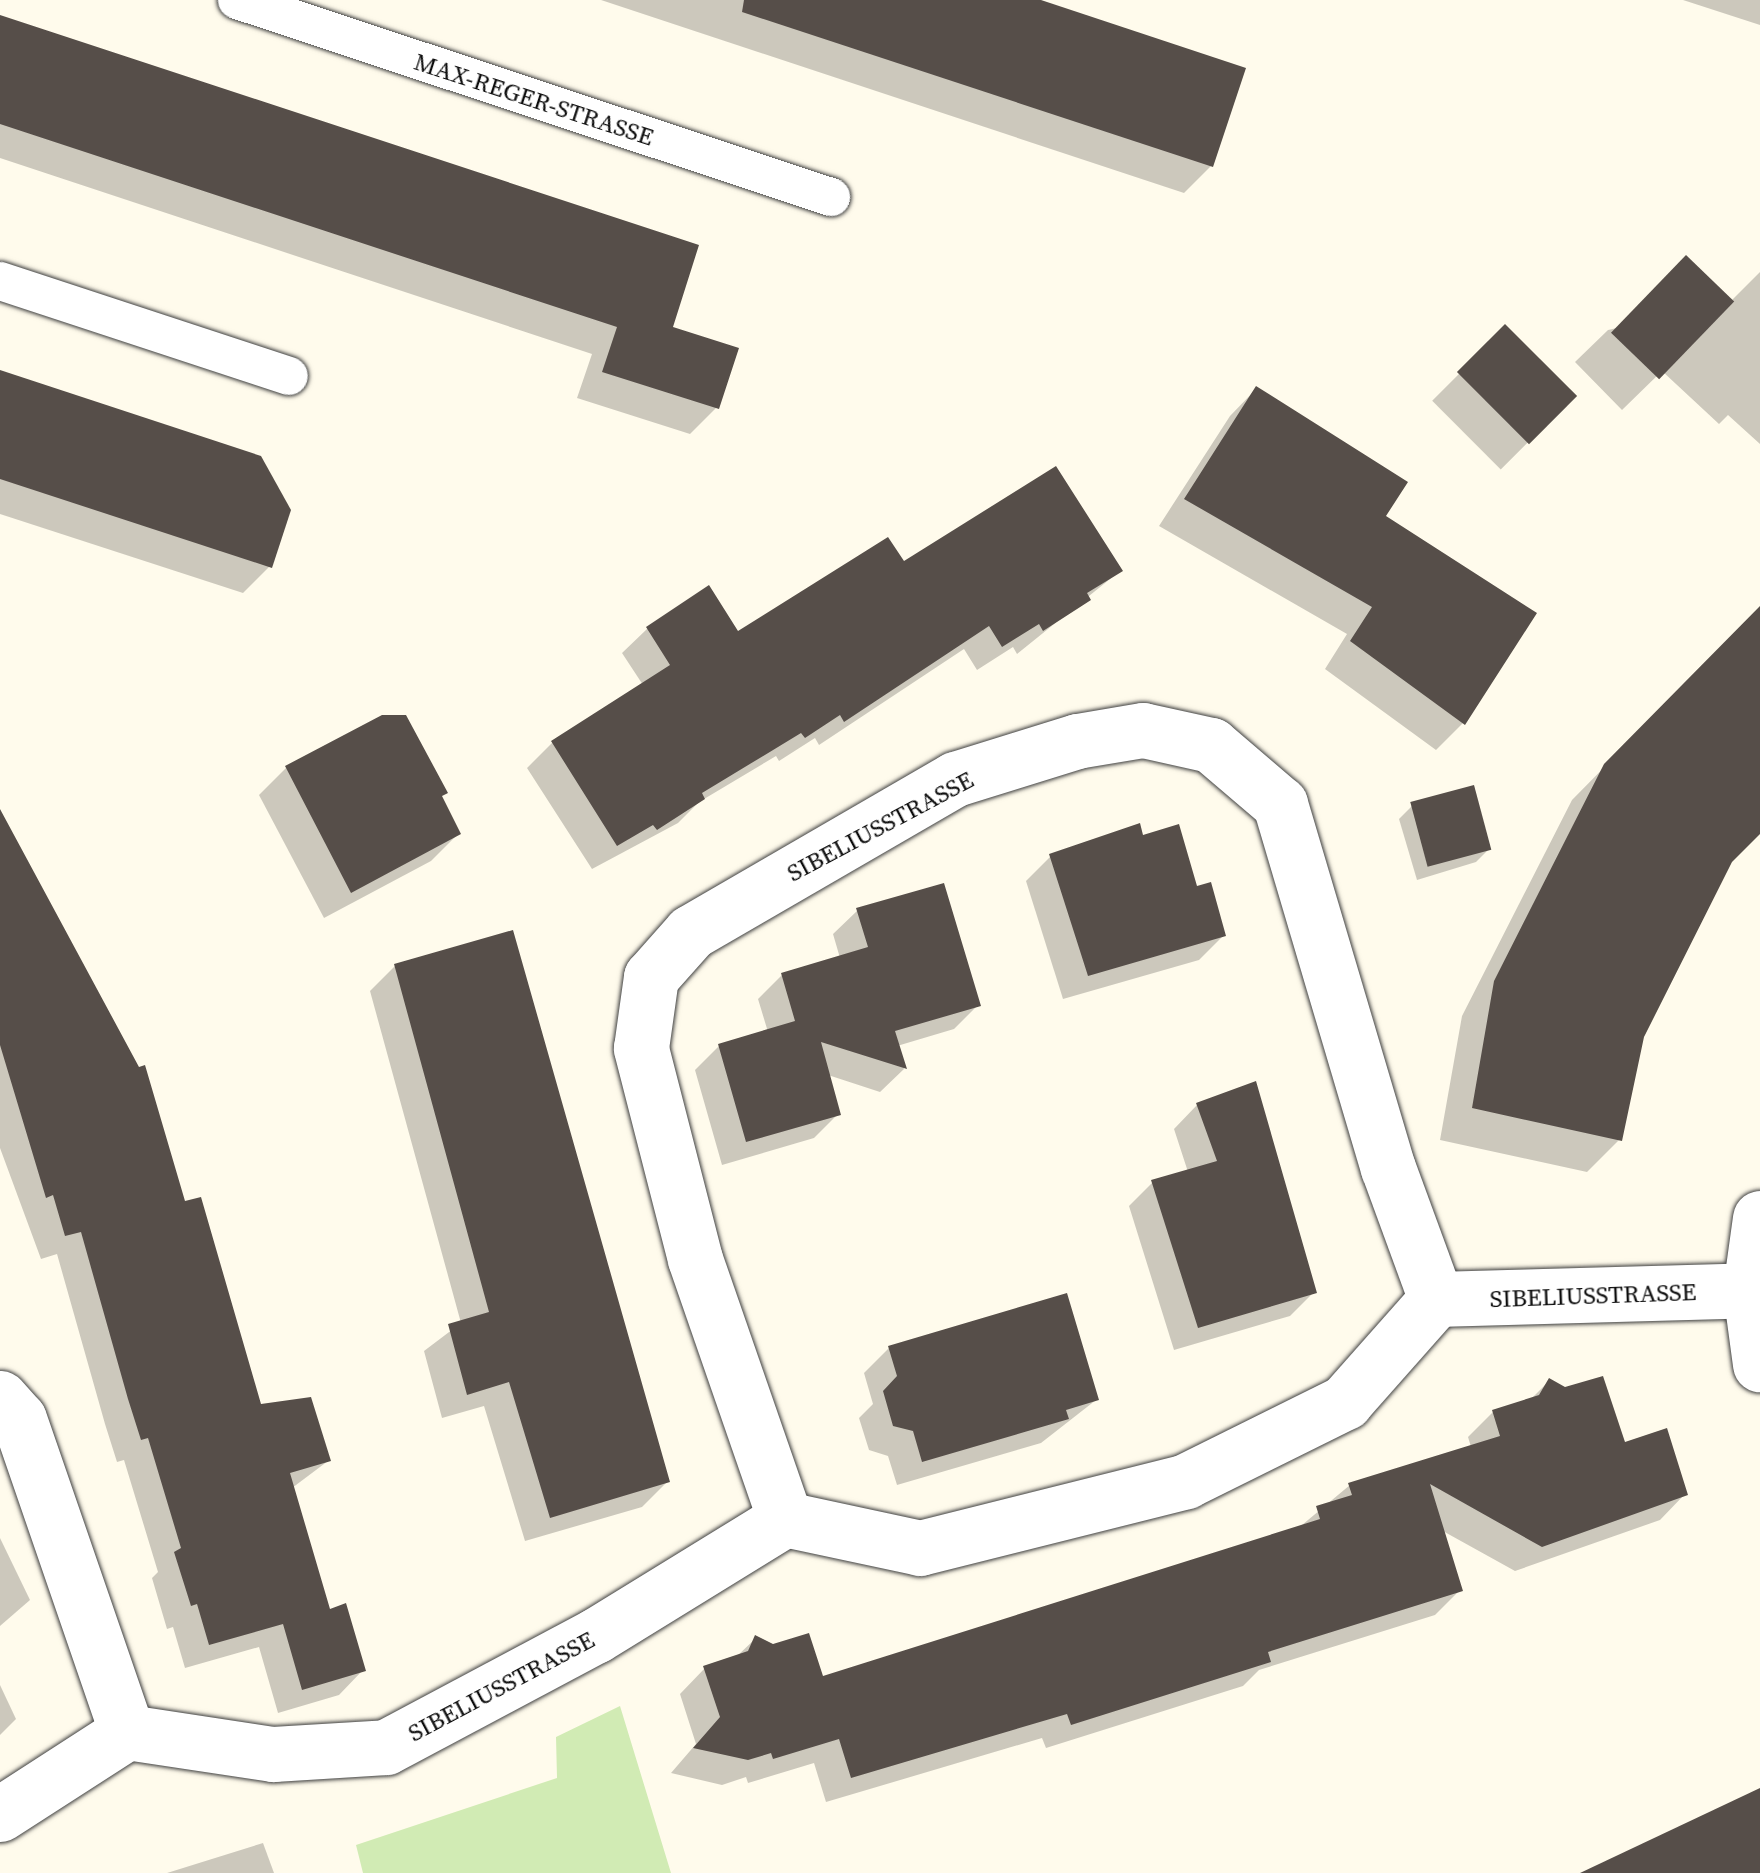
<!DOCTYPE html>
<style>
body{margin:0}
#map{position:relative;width:1760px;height:1873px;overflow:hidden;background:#fffbec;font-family:"Source Serif 4",serif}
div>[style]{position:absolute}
.green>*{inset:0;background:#d1ebb4}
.shadow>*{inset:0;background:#0003;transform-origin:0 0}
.building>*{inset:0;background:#564e49;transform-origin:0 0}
.roads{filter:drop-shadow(0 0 2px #404040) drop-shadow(0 0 2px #404040)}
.lane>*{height:38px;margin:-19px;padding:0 19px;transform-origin:19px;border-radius:19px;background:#fff}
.street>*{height:55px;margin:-27.5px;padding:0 27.5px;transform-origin:27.5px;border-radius:27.5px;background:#fff}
span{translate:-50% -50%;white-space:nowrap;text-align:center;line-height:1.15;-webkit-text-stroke:10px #fff;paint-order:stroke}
.street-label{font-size:25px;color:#0d0d0d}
</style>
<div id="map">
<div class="green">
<i style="clip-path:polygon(620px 1706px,671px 1873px,363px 1873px,356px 1845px,557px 1778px,556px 1737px)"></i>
</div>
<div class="shadow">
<i style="clip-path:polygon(601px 0,1031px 0,1211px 166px,1184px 193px)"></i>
<i style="clip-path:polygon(1683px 0,1760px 0,1760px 25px)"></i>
<i style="clip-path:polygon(0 17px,670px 328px,716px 408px,690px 434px,577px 398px,592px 354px,0 158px)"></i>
<i style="clip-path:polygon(1760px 272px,1760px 444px,1728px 415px,1719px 424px,1662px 371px,1622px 410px,1575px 362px,1608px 330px,1730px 302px)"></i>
<i style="left:1505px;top:328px;width:97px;height:103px;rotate:45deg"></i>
<i style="clip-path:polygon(0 373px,270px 566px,243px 593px,0 514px)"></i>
<i style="clip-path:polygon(1256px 389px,1382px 517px,1463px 723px,1436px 750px,1325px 669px,1347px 634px,1159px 526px,1230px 416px)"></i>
<i style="clip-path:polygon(903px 565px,1120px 571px,1017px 654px,1013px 647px,977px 670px,964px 649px,819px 745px,815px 738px,779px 761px,776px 756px,699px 802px,678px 823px,592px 869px,527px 768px,552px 743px,643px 685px,622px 653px,647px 629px,738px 635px)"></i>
<i style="clip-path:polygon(1760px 609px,1760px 830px,1730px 860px,1641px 1036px,1619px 1140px,1587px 1172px,1440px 1140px,1462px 1016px,1572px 800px)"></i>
<i style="clip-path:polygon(286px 768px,439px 797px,458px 834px,431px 861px,324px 918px,259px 795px)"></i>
<i style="clip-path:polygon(1412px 806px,1489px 849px,1476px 862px,1417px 880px,1399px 819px)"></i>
<i style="clip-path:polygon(1142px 838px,1195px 889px,1223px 936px,1199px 960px,1063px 999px,1026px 881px,1051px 856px)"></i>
<i style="clip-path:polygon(0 871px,183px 1204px,260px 1407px,328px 1461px,292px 1488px,328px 1612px,363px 1670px,339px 1695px,278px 1713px,259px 1647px,185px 1668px,173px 1627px,167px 1629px,152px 1578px,158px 1572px,124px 1460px,117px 1462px,105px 1424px,57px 1254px,41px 1259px,0 1148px)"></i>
<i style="clip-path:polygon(858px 910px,978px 1005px,954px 1029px,897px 1046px,904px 1069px,880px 1092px,828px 1075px,838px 1114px,814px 1138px,722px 1165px,695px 1070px,719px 1046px,768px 1032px,758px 999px,782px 975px,840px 958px,833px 934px)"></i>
<i style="clip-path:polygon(395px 966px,667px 1482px,642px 1507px,525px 1541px,484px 1406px,442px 1418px,424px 1351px,461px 1323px,370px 991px)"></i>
<i style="clip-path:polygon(1197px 1105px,1314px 1292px,1290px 1316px,1174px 1350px,1129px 1206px,1153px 1182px,1188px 1172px,1174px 1129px)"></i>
<i style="clip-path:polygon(889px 1348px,1096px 1400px,1041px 1443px,897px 1485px,888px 1456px,869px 1450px,859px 1418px,873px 1404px,864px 1373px)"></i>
<i style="clip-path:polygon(1549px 1381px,1685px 1494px,1660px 1520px,1515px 1571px,1441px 1530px,1460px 1590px,1435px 1615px,1259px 1670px,1243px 1686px,1046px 1748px,1042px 1738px,826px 1802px,814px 1763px,748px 1783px,746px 1777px,722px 1785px,671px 1773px,696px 1744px,680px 1694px,705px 1668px,735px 1658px,756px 1638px,821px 1680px,1296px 1530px,1350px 1485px,1471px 1447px,1468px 1437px,1493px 1412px,1530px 1400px)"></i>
<i style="clip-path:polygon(0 1538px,30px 1600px,0 1626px)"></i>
<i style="clip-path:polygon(0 1685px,16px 1719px,0 1735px)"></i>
<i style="clip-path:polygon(263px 1843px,274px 1873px,167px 1873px)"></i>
</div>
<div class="building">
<i style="clip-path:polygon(744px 0,1041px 0,1246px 68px,1213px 167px,742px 12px)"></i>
<i style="clip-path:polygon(0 15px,699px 245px,673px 327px,739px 348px,719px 409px,602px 372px,617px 327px,0 124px)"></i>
<i style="left:1686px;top:255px;width:67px;height:108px;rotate:44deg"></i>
<i style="left:1505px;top:324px;width:102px;height:68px;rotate:45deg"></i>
<i style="clip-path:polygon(0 370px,261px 456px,291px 510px,272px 568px,0 479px)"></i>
<i style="clip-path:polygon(1256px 386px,1408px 482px,1386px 516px,1537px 613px,1465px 725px,1350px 641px,1372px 607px,1184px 499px)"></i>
<i style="clip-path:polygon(1056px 466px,1123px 571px,1087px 593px,1091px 600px,1043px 631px,1039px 624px,1002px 647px,989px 626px,844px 722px,840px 715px,805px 738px,801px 733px,702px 793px,705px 799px,657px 830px,653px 825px,617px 846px,551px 741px,670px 665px,646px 627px,709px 585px,738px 631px,888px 537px,904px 561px)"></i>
<i style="clip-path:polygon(1760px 606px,1760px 834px,1732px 862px,1644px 1037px,1622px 1141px,1472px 1108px,1494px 981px,1604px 764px)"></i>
<i style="clip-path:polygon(382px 715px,406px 715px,448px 793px,442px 796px,461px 834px,351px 893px,285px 766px)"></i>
<i style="left:1474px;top:785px;width:67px;height:66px;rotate:75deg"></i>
<i style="clip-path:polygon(0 809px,139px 1067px,145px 1065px,185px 1201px,201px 1197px,261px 1404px,311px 1397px,331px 1461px,290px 1473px,330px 1609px,346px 1603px,366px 1671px,302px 1690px,283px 1624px,209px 1645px,197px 1604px,191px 1606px,174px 1552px,181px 1548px,148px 1438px,141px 1440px,128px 1399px,81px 1232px,65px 1236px,53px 1195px,46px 1198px,0 1045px)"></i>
<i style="clip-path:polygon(1140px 823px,1143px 835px,1179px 824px,1197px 886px,1211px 882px,1226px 936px,1088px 976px,1049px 854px)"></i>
<i style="clip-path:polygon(944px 883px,981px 1006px,895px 1031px,907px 1069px,821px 1042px,841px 1115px,746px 1142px,718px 1044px,795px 1021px,781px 973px,868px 947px,856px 908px)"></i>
<i style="clip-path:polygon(513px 930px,670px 1482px,550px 1518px,509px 1382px,467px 1395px,448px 1324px,489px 1312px,394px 964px)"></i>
<i style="clip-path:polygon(1256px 1081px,1317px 1293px,1198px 1328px,1151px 1180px,1217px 1161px,1196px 1103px)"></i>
<i style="clip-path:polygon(1067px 1293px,1099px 1400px,1066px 1410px,1069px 1419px,922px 1462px,913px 1431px,893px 1426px,883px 1391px,897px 1376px,888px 1346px)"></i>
<i style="clip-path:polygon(1603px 1376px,1625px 1442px,1667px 1428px,1688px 1495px,1542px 1547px,1430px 1484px,1463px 1591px,1268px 1652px,1271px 1662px,1071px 1725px,1067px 1714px,851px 1778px,839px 1739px,773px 1759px,771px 1753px,748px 1760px,693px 1748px,720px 1717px,703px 1666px,748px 1651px,755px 1635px,773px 1644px,809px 1633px,823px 1676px,1320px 1519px,1316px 1506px,1352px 1495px,1348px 1483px,1500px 1436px,1492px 1410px,1539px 1395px,1549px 1378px,1565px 1387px)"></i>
<i style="clip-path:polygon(1760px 1788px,1760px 1873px,1580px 1873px)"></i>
</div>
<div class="roads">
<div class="lane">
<i style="left:237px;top:0;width:626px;rotate:18.35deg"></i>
<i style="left:0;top:281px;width:304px;rotate:18.2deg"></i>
</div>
<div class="street">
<i style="left:1760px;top:1218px;width:73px;rotate:97.9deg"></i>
<i style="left:1750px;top:1290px;width:75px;rotate:82.3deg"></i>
<i style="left:0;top:1398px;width:28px;rotate:48deg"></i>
<i style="left:19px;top:1419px;width:331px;rotate:71deg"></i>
<i style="left:785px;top:1519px;width:275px;rotate:-109.1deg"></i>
<i style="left:695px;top:1259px;width:218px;rotate:-104.4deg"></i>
<i style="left:641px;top:1048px;width:72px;rotate:-82deg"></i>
<i style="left:651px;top:977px;width:60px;rotate:-48.4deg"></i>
<i style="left:691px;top:932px;width:305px;rotate:-30.1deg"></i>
<i style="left:955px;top:779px;width:128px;rotate:-17.3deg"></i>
<i style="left:1077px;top:741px;width:67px;rotate:-9.5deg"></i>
<i style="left:1143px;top:730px;width:70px;rotate:12.4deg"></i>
<i style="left:1211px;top:745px;width:91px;rotate:40.5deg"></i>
<i style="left:1280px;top:804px;width:380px;rotate:73.5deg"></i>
<i style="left:1388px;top:1168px;width:140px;rotate:69.9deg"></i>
<i style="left:0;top:1814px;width:151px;rotate:-32.8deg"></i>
<i style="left:127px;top:1732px;width:148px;rotate:8.6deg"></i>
<i style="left:273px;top:1754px;width:113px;rotate:-3.5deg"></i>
<i style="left:386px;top:1747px;width:237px;rotate:-28deg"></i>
<i style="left:595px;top:1636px;width:223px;rotate:-31.6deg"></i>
<i style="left:785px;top:1519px;width:138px;rotate:12.1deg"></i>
<i style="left:920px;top:1548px;width:274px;rotate:-14.1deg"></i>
<i style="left:1186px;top:1481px;width:178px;rotate:-26.4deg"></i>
<i style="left:1345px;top:1402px;width:137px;rotate:-48.5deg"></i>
<i style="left:1436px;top:1299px;width:314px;rotate:-1.6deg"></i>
</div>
</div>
<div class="street-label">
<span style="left:534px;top:99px;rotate:18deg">MAX-REGER-STRASSE</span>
<span style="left:880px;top:826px;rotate:-28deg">SIBELIUSSTRASSE</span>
<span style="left:1593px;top:1295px;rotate:-2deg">SIBELIUSSTRASSE</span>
<span style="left:501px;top:1686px;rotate:-28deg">SIBELIUSSTRASSE</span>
</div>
</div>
